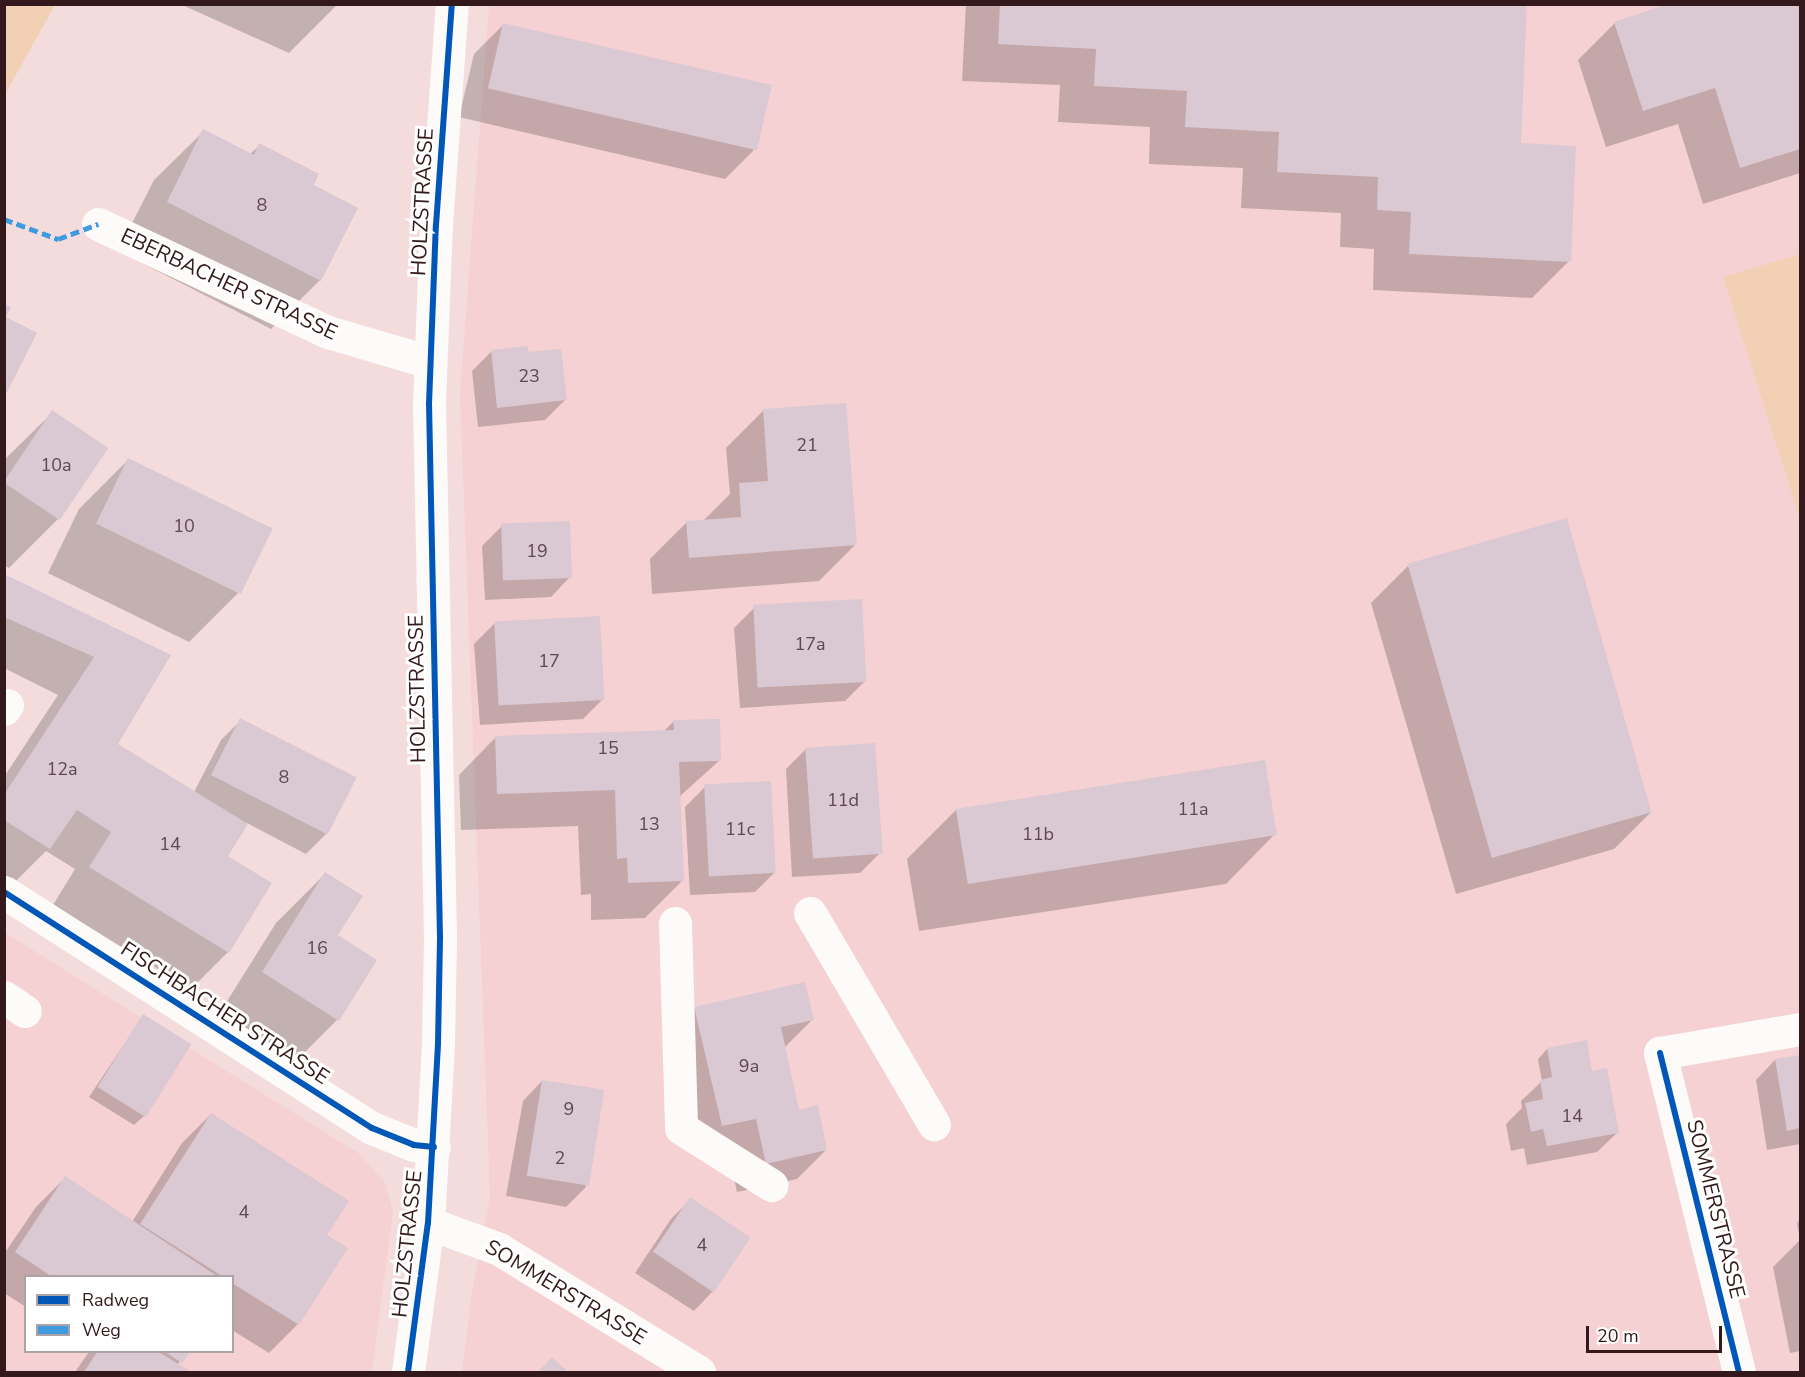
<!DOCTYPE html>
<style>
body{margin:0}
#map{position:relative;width:1805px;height:1377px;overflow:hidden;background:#f4dcdd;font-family:"Nunito Sans",sans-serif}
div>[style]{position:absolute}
.built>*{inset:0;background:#f6d1d3}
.green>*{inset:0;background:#f1d0b3}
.shadow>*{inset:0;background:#0003}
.building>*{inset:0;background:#dac8d2;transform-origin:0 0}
.minor>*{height:33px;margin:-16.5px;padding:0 16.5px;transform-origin:16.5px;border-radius:16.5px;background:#fdfafa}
.quiet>*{height:4.5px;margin-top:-2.25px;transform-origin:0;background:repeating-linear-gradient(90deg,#3e9bdf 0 9px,transparent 0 13.5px)}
.cycleway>*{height:6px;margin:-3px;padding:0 3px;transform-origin:3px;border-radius:3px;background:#0057b8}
span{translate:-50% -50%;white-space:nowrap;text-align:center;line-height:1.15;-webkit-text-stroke:6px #fff;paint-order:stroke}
.number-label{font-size:18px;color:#60484c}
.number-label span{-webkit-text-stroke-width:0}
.street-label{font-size:21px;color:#33191b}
.frame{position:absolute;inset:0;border:6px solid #33191b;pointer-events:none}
.legend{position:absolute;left:24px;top:1275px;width:210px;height:78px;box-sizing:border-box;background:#fff;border:2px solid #ada3a4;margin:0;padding:8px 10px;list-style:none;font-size:18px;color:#33191b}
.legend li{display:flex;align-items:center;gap:12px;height:30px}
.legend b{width:30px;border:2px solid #ada3a4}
.scale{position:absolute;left:1586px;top:1326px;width:136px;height:27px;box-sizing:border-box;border:3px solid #33191b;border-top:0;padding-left:8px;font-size:18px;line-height:21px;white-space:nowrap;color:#33191b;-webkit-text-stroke:4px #fff;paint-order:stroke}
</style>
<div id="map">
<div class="built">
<i style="clip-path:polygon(489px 5px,1800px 5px,1800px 1372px,462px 1372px,472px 1293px,490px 1197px,460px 394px)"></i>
<i style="clip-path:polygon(evenodd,4px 932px,360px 1154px,385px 1183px,393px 1212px,372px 1372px,5px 1372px,4px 932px,26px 1276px,232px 1276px,232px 1352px,26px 1352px,26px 1276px)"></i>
</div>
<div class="green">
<i style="clip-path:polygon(5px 4px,55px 5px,5px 94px,4px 5px)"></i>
<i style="clip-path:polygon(1800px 254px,1800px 519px,1723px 277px)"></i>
</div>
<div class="shadow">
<i style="clip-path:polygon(180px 4px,338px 4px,289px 53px)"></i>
<i style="clip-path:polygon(966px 4px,1526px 4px,1519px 145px,1569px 261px,1532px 298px,1373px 290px,1374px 249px,1340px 247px,1341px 213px,1241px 208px,1243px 168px,1149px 164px,1150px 127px,1058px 122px,1060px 85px,962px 81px)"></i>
<i style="clip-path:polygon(1673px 4px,1800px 4px,1800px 173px,1703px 204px,1678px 124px,1606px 147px,1578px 60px,1615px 23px)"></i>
<i style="clip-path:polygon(503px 25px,754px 150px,725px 179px,459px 117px,474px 54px)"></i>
<i style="clip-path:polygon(204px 131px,250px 154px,260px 145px,312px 186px,320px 280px,271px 329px,118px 251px,154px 180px)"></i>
<i style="clip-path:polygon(492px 351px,565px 400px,545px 420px,478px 427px,472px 371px)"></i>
<i style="clip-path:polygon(763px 411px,856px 544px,819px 581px,652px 594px,650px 559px,687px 522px,703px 521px,730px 494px,726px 448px)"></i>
<i style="clip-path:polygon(53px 412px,106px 449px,58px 519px,9px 568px,4px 565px,4px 460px)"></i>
<i style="clip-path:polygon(128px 460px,238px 593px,189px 642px,48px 573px,79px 509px)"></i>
<i style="clip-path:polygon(502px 526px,570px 577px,551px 597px,485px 600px,482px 546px)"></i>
<i style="clip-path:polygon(1408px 566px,1651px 812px,1614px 849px,1456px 894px,1371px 603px)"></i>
<i style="clip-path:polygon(4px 575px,169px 655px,116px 744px,194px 792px,221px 740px,241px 720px,326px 834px,306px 854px,247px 823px,226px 857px,270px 884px,228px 952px,191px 989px,53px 905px,75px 869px,46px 851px,12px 885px,4px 880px,4px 777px,58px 695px,4px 668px)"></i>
<i style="clip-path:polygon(754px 608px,865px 681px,845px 701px,740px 708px,734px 628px)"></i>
<i style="clip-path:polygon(494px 624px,603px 699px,583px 719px,480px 725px,474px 644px)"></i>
<i style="clip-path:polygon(673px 722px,720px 760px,679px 797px,682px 881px,645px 918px,591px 920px,591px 894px,581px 895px,578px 826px,461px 830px,459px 775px,496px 737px,663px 732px)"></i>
<i style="clip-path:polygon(806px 749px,880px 853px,860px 873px,792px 877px,786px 769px)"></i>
<i style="clip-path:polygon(705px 787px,775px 872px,755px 892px,690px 895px,685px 807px)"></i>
<i style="clip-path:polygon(956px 810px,1275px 834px,1226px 884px,919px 931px,907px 859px)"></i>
<i style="clip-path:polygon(325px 874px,336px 936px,337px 1020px,288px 1069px,214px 1022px,276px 923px)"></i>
<i style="clip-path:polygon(695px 1008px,813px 1019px,784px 1048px,798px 1112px,826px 1150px,797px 1179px,737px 1192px,727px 1147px,693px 1155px,666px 1037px)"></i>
<i style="clip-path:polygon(143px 1016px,144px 1116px,134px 1125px,89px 1097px)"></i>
<i style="clip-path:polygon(1547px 1049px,1591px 1072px,1617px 1133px,1597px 1152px,1527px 1165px,1524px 1148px,1511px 1151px,1506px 1124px,1522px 1108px,1521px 1101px,1542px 1081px,1538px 1059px)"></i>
<i style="clip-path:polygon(1800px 1056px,1800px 1144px,1767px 1150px,1756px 1080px,1775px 1060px)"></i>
<i style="clip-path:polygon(542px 1081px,586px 1187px,566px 1207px,506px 1196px,523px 1101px)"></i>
<i style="clip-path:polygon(211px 1114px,325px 1235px,346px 1249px,298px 1324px,269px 1353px,232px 1330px,232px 1276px,26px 1276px,26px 1307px,4px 1293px,4px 1254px,36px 1207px,65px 1178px,132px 1222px,182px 1143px)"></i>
<i style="clip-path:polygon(691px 1199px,713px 1291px,694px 1311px,635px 1273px,671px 1219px)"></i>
<i style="clip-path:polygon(1800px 1219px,1800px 1351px,1790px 1353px,1773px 1267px,1800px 1240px,1797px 1223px)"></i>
<i style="clip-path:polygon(89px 1352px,188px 1352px,177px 1365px,188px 1372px,75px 1372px)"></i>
</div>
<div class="building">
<i style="clip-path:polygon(1000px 4px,1527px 4px,1521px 143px,1576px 146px,1571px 262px,1409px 254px,1411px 212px,1377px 210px,1378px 177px,1277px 172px,1279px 132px,1185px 127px,1187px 91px,1094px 86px,1096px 49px,998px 44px)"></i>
<i style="clip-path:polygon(1668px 4px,1800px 4px,1800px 149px,1740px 168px,1715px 88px,1643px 111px,1614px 22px)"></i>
<i style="left:503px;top:23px;width:276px;height:67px;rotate:13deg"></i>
<i style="clip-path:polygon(203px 129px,254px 155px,259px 143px,319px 174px,314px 185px,358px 208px,321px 281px,167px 202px)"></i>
<i style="clip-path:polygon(5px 304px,11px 307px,6px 317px,37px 333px,4px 398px)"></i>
<i style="clip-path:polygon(528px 346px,528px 352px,561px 349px,567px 400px,497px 408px,491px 350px)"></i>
<i style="clip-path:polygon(846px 403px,857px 545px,689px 558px,686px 521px,741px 517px,739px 483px,768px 481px,763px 409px)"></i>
<i style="left:52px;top:410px;width:68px;height:87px;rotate:34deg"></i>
<i style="left:128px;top:458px;width:161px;height:73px;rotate:26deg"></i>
<i style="left:1567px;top:518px;width:306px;height:166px;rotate:74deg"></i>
<i style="left:570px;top:521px;width:57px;height:69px;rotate:88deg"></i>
<i style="clip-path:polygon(4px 574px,171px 655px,118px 744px,248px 824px,228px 856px,272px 883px,229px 953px,89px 867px,111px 832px,77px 810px,50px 849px,4px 820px,4px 795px,94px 657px,4px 617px)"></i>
<i style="left:862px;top:599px;width:83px;height:109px;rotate:87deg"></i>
<i style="left:600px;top:616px;width:84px;height:106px;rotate:87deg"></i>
<i style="left:240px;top:718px;width:131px;height:64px;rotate:27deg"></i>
<i style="clip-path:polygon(720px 719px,721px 761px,679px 762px,684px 881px,628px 883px,627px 858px,617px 859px,615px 790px,497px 794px,495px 736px,674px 730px,673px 720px)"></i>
<i style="left:875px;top:743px;width:111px;height:70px;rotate:86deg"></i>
<i style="left:1265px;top:760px;width:76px;height:313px;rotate:81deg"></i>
<i style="left:771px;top:781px;width:92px;height:67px;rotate:87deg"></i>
<i style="clip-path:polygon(325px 872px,363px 896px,338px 935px,377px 960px,339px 1021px,262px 972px)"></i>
<i style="clip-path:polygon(805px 982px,814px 1020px,781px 1027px,799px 1110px,818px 1105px,827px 1150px,766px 1164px,756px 1119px,722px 1126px,694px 1007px)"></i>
<i style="left:143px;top:1014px;width:57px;height:86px;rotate:32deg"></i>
<i style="clip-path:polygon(1587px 1040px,1592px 1071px,1607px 1068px,1619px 1133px,1547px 1146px,1543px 1129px,1531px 1132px,1525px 1103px,1543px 1099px,1540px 1080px,1552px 1077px,1547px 1048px)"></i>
<i style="clip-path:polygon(1800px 1055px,1800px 1128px,1787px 1131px,1775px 1059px)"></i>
<i style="left:542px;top:1080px;width:63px;height:97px;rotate:9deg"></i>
<i style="clip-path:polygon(211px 1113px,349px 1201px,327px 1235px,348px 1248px,299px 1325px,232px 1283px,232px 1276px,222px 1276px,140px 1224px)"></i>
<i style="clip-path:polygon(65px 1176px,217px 1276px,51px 1276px,15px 1252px)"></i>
<i style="left:690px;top:1197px;width:73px;height:66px;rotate:34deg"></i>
<i style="clip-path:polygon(97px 1352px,159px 1352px,191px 1372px,84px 1372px)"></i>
<i style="clip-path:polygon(165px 1352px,190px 1352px,182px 1363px)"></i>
<i style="clip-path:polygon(552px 1357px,568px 1372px,538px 1372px)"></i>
</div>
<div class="minor">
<i style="left:98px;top:224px;width:254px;rotate:25.2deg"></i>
<i style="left:328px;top:332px;width:106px;rotate:16.4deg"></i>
<i style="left:4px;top:709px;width:5px;rotate:-53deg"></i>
<i style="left:4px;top:892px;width:437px;rotate:32.7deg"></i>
<i style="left:372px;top:1128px;width:45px;rotate:22deg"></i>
<i style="left:414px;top:1145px;width:20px;rotate:6deg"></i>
<i style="left:810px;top:913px;width:245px;rotate:59.6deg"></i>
<i style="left:675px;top:923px;width:205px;rotate:88.3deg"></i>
<i style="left:681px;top:1128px;width:107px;rotate:32.3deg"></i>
<i style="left:4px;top:997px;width:25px;rotate:34deg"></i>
<i style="left:428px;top:1223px;width:76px;rotate:20.1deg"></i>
<i style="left:499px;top:1249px;width:235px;rotate:31.6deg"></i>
<i style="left:408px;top:1372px;width:150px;rotate:-82.4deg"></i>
<i style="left:428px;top:1223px;width:180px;rotate:-86.8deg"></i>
<i style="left:438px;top:1043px;width:106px;rotate:-88.9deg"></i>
<i style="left:440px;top:937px;width:533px;rotate:-91.18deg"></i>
<i style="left:429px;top:404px;width:179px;rotate:-87.8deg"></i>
<i style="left:436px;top:225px;width:222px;rotate:-85.9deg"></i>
<i style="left:1739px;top:1372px;width:329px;rotate:-103.9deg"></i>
<i style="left:1660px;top:1053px;width:142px;rotate:-9.7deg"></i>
</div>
<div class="quiet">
<i style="left:4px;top:219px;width:58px;rotate:20.3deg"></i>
<i style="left:58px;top:239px;width:43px;rotate:-20.6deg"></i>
</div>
<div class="cycleway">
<i style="left:4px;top:892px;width:437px;rotate:32.7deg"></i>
<i style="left:372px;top:1128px;width:45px;rotate:22deg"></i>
<i style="left:414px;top:1145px;width:20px;rotate:6deg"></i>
<i style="left:1660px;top:1053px;width:329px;rotate:76.1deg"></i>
<i style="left:408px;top:1372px;width:150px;rotate:-82.4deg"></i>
<i style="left:428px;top:1223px;width:180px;rotate:-86.8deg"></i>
<i style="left:438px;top:1043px;width:106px;rotate:-88.9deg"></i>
<i style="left:440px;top:937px;width:533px;rotate:-91.18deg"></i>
<i style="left:429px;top:404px;width:179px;rotate:-87.8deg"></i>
<i style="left:436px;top:225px;width:222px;rotate:-85.9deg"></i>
</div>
<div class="number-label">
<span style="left:262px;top:205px">8</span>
<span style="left:529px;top:376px">23</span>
<span style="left:807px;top:445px">21</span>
<span style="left:56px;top:465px">10a</span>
<span style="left:184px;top:526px">10</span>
<span style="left:537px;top:551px">19</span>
<span style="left:810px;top:644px">17a</span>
<span style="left:549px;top:661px">17</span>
<span style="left:608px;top:748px">15</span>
<span style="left:62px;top:769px">12a</span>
<span style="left:284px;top:777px">8</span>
<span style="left:843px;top:800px">11d</span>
<span style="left:1193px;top:809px">11a</span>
<span style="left:649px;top:824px">13</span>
<span style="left:740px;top:829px">11c</span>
<span style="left:1038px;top:834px">11b</span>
<span style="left:170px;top:844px">14</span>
<span style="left:317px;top:948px">16</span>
<span style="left:749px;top:1066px">9a</span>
<span style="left:569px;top:1109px">9</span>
<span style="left:1572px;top:1116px">14</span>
<span style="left:560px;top:1158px">2</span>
<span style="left:244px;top:1212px">4</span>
<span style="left:702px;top:1245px">4</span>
</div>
<div class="street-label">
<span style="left:422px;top:202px;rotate:-87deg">HOLZSTRASSE</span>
<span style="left:229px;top:284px;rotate:25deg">EBERBACHER STRASSE</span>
<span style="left:417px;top:689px;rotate:-91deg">HOLZSTRASSE</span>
<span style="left:225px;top:1013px;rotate:33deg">FISCHBACHER STRASSE</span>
<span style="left:1716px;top:1209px;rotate:76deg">SOMMERSTRASSE</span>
<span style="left:407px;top:1244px;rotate:-84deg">HOLZSTRASSE</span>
<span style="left:566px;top:1292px;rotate:31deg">SOMMERSTRASSE</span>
</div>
<div class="frame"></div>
<ul class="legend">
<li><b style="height:8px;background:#0057b8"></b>Radweg</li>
<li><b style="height:8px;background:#3e9bdf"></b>Weg</li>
</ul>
<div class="scale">20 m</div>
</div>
